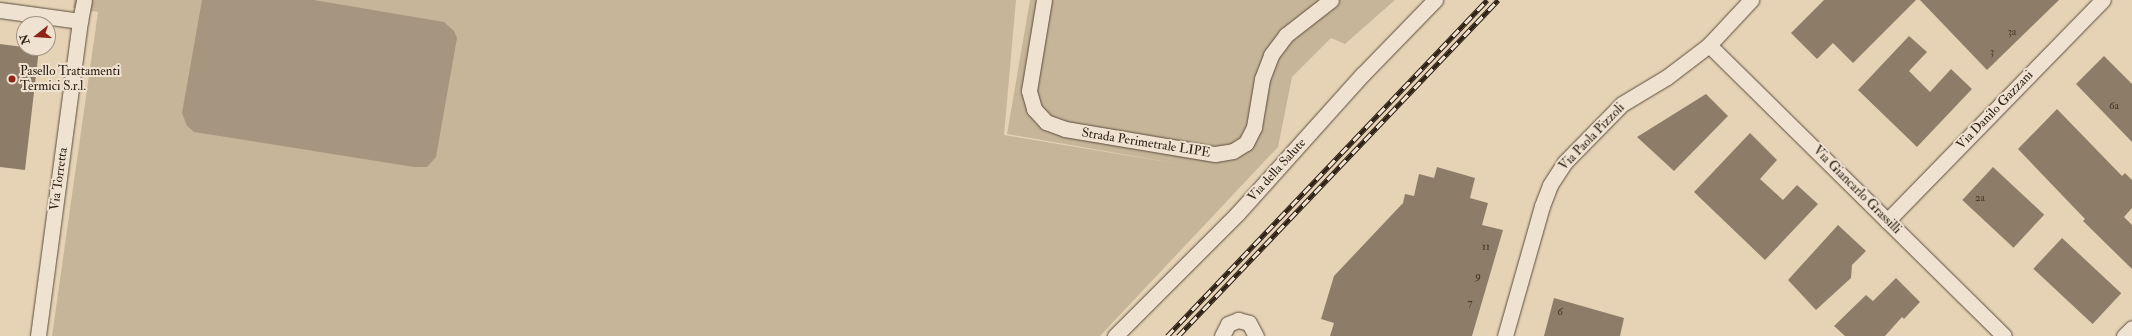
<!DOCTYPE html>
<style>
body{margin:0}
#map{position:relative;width:2132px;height:336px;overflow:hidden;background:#e6d3b6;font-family:"IM FELL Double Pica",serif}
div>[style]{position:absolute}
.green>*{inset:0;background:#c7b59a}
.water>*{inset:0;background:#a7967f}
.building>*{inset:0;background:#8d7d68;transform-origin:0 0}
.roads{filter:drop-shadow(0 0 1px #5b4d3c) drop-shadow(0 0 1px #5b4d3c)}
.minor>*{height:15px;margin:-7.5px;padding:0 7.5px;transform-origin:7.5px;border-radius:7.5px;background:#efe2d0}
.rail>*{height:4.5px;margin-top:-2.25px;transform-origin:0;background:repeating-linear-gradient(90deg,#efe2d0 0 9px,#2d2014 0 18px);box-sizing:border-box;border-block:1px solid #2d2014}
.dots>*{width:11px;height:11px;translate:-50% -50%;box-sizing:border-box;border:2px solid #efe2d0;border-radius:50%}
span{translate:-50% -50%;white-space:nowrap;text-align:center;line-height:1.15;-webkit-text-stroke:4px #efe2d0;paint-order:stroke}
.number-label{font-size:11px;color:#453729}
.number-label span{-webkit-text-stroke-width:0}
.poi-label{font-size:13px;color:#2d2014}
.left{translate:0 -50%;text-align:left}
.street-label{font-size:13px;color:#2d2014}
.north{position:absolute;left:16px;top:16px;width:40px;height:40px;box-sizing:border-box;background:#efe2d0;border:1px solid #a19485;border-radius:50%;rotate:253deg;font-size:11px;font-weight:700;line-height:16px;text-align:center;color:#2d2014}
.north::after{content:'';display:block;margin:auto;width:14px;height:18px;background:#8f2418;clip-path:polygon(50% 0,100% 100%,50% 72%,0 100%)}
</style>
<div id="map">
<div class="green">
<i style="clip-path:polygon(74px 0,1016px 0,1004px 135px,1185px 165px,1007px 134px,1030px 0,1395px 0,1345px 44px,1331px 38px,1292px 77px,1278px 147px,1100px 336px,52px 336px,98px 12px,73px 8px)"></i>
</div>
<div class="water">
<i style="clip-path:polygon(202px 0,314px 0,444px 22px,454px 31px,457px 38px,436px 157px,427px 167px,414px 167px,194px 132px,187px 126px,182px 113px)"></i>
</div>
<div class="building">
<i style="clip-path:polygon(1824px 0,1916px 0,1853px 63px,1833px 43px,1817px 59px,1791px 33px)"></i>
<i style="clip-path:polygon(1920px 0,2059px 0,1987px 70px)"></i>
<i style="clip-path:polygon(1909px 36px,1927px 52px,1909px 71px,1930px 92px,1951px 69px,1972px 89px,1917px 147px,1858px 90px)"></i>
<i style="clip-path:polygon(0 44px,39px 49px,25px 170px,0 167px)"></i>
<i style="clip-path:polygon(2104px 56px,2132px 84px,2132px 142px,2076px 84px)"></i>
<i style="clip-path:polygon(1706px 94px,1728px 116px,1674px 171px,1637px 137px)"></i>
<i style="clip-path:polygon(2057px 109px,2122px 176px,2125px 173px,2132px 180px,2132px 208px,2124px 217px,2132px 225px,2132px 269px,2083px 221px,2085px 219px,2018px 149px)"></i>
<i style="clip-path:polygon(1750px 133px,1777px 160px,1760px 179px,1783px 200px,1797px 185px,1818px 204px,1765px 260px,1694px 192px)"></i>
<i style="clip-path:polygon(1437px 167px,1475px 178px,1470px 198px,1488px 203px,1482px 225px,1503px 230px,1472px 336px,1330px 336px,1334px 323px,1321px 319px,1334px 276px,1403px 203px,1405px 194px,1414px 196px,1419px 174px,1434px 178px)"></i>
<i style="left:1993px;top:167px;width:70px;height:45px;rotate:43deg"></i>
<i style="clip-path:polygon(1838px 225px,1866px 251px,1852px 265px,1851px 278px,1816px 310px,1788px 280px)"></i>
<i style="left:2062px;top:238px;width:81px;height:42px;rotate:43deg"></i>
<i style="clip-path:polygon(1896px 278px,1920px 302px,1904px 319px,1902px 317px,1885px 336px,1845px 336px,1834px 326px,1866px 295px,1873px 301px)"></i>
<i style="clip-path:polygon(1554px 298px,1624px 318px,1620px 336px,1544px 336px)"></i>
</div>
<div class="roads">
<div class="minor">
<i style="left:1044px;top:0;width:92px;rotate:99.4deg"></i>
<i style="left:1029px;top:91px;width:19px;rotate:74deg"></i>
<i style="left:1034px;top:109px;width:18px;rotate:47deg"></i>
<i style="left:1046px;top:122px;width:20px;rotate:20deg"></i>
<i style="left:1065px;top:129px;width:152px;rotate:9.5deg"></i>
<i style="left:1215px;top:154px;width:18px;rotate:-9deg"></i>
<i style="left:1233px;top:151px;width:15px;rotate:-32deg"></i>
<i style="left:1246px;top:143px;width:18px;rotate:-63deg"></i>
<i style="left:1254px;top:127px;width:49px;rotate:-80.5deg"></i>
<i style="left:1262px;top:79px;width:26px;rotate:-69deg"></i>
<i style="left:1271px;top:55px;width:25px;rotate:-53deg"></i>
<i style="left:1286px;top:35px;width:57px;rotate:-37.9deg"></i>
<i style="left:0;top:10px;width:81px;rotate:7.8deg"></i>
<i style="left:80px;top:21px;width:318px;rotate:97.6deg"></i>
<i style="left:80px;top:21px;width:21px;rotate:-79deg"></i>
<i style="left:1709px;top:45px;width:414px;rotate:44.6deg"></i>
<i style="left:1887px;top:221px;width:309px;rotate:-45.7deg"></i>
<i style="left:1115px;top:336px;width:174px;rotate:-45deg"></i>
<i style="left:1238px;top:213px;width:186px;rotate:-48.1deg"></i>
<i style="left:1362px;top:75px;width:105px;rotate:-45.8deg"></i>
<i style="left:1222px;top:336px;width:13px;rotate:-63deg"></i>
<i style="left:1228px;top:324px;width:11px;rotate:-22deg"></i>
<i style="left:1238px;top:320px;width:11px;rotate:15deg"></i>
<i style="left:1249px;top:323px;width:15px;rotate:62deg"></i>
<i style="left:1505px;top:336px;width:135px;rotate:-74.1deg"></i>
<i style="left:1542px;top:206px;width:22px;rotate:-69deg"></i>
<i style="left:1550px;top:185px;width:27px;rotate:-57deg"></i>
<i style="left:1565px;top:162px;width:81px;rotate:-45.5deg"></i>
<i style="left:1622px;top:104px;width:52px;rotate:-31deg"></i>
<i style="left:1667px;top:77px;width:53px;rotate:-37.3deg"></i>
<i style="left:1709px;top:45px;width:62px;rotate:-47deg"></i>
<i style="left:2124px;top:336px;width:11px;rotate:-45deg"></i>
</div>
</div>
<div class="rail">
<i style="left:1167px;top:336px;width:464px;rotate:-46.4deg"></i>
<i style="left:1178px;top:336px;width:464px;rotate:-46.4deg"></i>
</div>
<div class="dots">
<i style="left:12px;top:79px;background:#8f2418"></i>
</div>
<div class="number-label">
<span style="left:2012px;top:32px">3a</span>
<span style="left:1992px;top:52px">3</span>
<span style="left:2114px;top:106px">6a</span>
<span style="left:1980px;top:198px">2a</span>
<span style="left:1486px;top:247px">11</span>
<span style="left:1478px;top:276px">9</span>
<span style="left:1470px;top:303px">7</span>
<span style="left:1560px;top:312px">6</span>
</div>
<div class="poi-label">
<span class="left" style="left:20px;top:79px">Pasello Trattamenti<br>Termici S.r.l.</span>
</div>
<div class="street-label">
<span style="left:1995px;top:110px;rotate:-46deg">Via Danilo Gazzani</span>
<span style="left:1592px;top:137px;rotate:-46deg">Via Paola Pizzoli</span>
<span style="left:1146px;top:143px;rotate:9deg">Strada Perimetrale LIPE</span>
<span style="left:1277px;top:170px;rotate:-48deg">Via della Salute</span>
<span style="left:59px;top:179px;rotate:-82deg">Via Torretta</span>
<span style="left:1857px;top:190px;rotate:45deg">Via Giancarlo Grassilli</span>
</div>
<div class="north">N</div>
</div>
